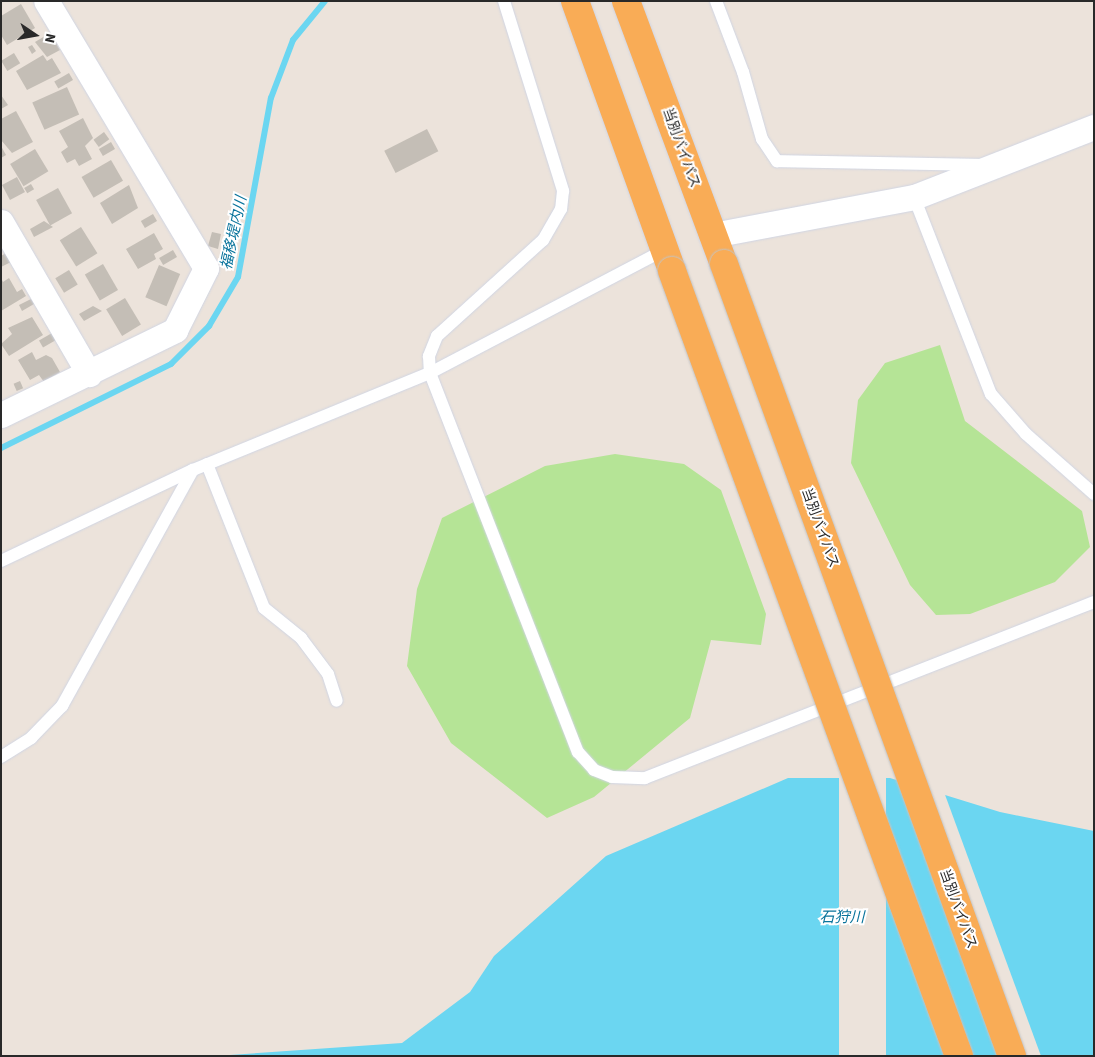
<!DOCTYPE html>
<meta charset="utf-8">
<style>
body{margin:0}
#map{position:relative;width:1095px;height:1057px;overflow:hidden;background:#ece3db;font-family:"Source Sans 3","Noto Sans JP",sans-serif}
div>[style]{position:absolute}
.green>*{inset:0;background:#b5e496}
.water>*{inset:0;background:#6bd6f1}
.pier>*{inset:0;background:#ece3db;transform-origin:0 0}
.stream>*{height:6px;margin:-3px;padding:0 3px;transform-origin:3px;border-radius:3px;background:#6bd6f1}
.building>*{inset:0;background:#c4beb6;transform-origin:0 0}
.roads{filter:drop-shadow(0 0 1px #d0d5e3) drop-shadow(0 0 1px #d0d5e3)}
.service>*{height:12px;margin:-6px;padding:0 6px;transform-origin:6px;border-radius:6px;background:#fff}
.minor>*{height:25px;margin:-12.5px;padding:0 12.5px;transform-origin:12.5px;border-radius:12.5px;background:#fff}
.trunk>*{height:28px;margin:-14px;padding:0 14px;transform-origin:14px;border-radius:14px;background:#f9ac56}
.bridges{filter:drop-shadow(0 0 1px #c3c3c3) drop-shadow(0 0 1px #c3c3c3)}
.trunk-bridge>*{height:28px;margin:-14px;padding:0 14px;transform-origin:14px;border-radius:14px;background:#f9ac56}
span{translate:-50% -50%;white-space:nowrap;text-align:center;line-height:1.15;-webkit-text-stroke:4px #fff;paint-order:stroke}
.street-label{font-size:14px;color:#292929}
.water-label{font-size:15px;color:#0a749c;font-style:italic}
.frame{position:absolute;inset:0;border:2px solid #292929;pointer-events:none}
.north{position:absolute;left:10px;top:10px;width:50px;height:50px;-webkit-text-stroke:4px #fff;paint-order:stroke;rotate:102deg;font-size:14px;font-weight:700;line-height:20px;text-align:center;color:#292929}
.north::after{content:'';display:block;margin:auto;width:18px;height:22px;background:#292929;clip-path:polygon(50% 0,100% 100%,50% 72%,0 100%)}
</style>
<div id="map">
<div class="green">
<i style="clip-path:polygon(940px 345px,965px 421px,1082px 511px,1090px 547px,1055px 582px,970px 614px,936px 615px,910px 585px,851px 463px,858px 400px,885px 363px)"></i>
<i style="clip-path:polygon(615px 454px,684px 464px,721px 490px,766px 614px,761px 645px,711px 640px,690px 718px,594px 797px,547px 818px,451px 743px,407px 666px,417px 589px,442px 518px,545px 466px)"></i>
</div>
<div class="water">
<i style="clip-path:polygon(788px 778px,890px 778px,1000px 812px,1094px 831px,1094px 1056px,215px 1056px,402px 1043px,470px 992px,494px 956px,606px 856px)"></i>
</div>
<div class="pier">
<i style="left:839px;top:776px;width:47px;height:299px"></i>
<i style="clip-path:polygon(905px 780px,944px 792px,1041px 1056px,1008px 1056px)"></i>
</div>
<div class="stream">
<i style="left:1px;top:448px;width:190px;rotate:-26.3deg"></i>
<i style="left:171px;top:364px;width:54px;rotate:-45deg"></i>
<i style="left:209px;top:326px;width:57px;rotate:-59.4deg"></i>
<i style="left:238px;top:277px;width:182px;rotate:-79.6deg"></i>
<i style="left:271px;top:98px;width:62px;rotate:-69.2deg"></i>
<i style="left:293px;top:40px;width:50px;rotate:-50.6deg"></i>
</div>
<div class="building">
<i style="clip-path:polygon(21px 4px,35px 28px,7px 45px,1px 35px,1px 16px)"></i>
<i style="clip-path:polygon(50px 33px,60px 50px,47px 57px,35px 42px)"></i>
<i style="clip-path:polygon(32px 45px,36px 51px,32px 54px,28px 47px)"></i>
<i style="left:14px;top:53px;width:12px;height:15px;rotate:59deg"></i>
<i style="clip-path:polygon(43px 55px,47px 61px,52px 58px,61px 73px,27px 90px,16px 71px)"></i>
<i style="left:69px;top:73px;width:8px;height:17px;rotate:60deg"></i>
<i style="left:67px;top:87px;width:30px;height:38px;rotate:66deg"></i>
<i style="clip-path:polygon(1px 95px,8px 105px,1px 109px)"></i>
<i style="clip-path:polygon(16px 111px,33px 142px,12px 153px,1px 140px,1px 119px)"></i>
<i style="clip-path:polygon(83px 118px,93px 138px,85px 146px,92px 159px,79px 166px,75px 159px,67px 163px,61px 152px,68px 147px,59px 131px)"></i>
<i style="left:427px;top:129px;width:25px;height:48px;rotate:63deg"></i>
<i style="left:104px;top:132px;width:9px;height:13px;rotate:54deg"></i>
<i style="left:111px;top:142px;width:8px;height:14px;rotate:60deg"></i>
<i style="clip-path:polygon(1px 146px,6px 155px,1px 158px)"></i>
<i style="left:35px;top:149px;width:26px;height:29px;rotate:59deg"></i>
<i style="left:111px;top:160px;width:24px;height:34px;rotate:60deg"></i>
<i style="left:17px;top:177px;width:17px;height:17px;rotate:62deg"></i>
<i style="left:31px;top:184px;width:6px;height:8px;rotate:59deg"></i>
<i style="clip-path:polygon(129px 185px,138px 208px,112px 224px,100px 203px)"></i>
<i style="left:58px;top:188px;width:29px;height:25px;rotate:61deg"></i>
<i style="left:153px;top:214px;width:8px;height:14px;rotate:60deg"></i>
<i style="clip-path:polygon(44px 221px,53px 227px,34px 237px,30px 229px)"></i>
<i style="left:81px;top:227px;width:31px;height:25px;rotate:58deg"></i>
<i style="clip-path:polygon(212px 232px,221px 234px,218px 249px,208px 246px)"></i>
<i style="clip-path:polygon(154px 233px,163px 249px,154px 254px,156px 259px,138px 269px,126px 249px)"></i>
<i style="left:173px;top:250px;width:8px;height:16px;rotate:60deg"></i>
<i style="clip-path:polygon(6px 253px,11px 262px,1px 267px,1px 256px)"></i>
<i style="left:103px;top:264px;width:30px;height:21px;rotate:60deg"></i>
<i style="left:159px;top:265px;width:23px;height:35px;rotate:23deg"></i>
<i style="left:69px;top:270px;width:17px;height:16px;rotate:59deg"></i>
<i style="clip-path:polygon(1px 278px,3px 282px,9px 278px,17px 292px,22px 289px,26px 296px,1px 311px)"></i>
<i style="left:125px;top:298px;width:31px;height:22px;rotate:59deg"></i>
<i style="clip-path:polygon(31px 299px,34px 304px,22px 311px,19px 305px)"></i>
<i style="clip-path:polygon(93px 306px,102px 311px,84px 321px,79px 314px)"></i>
<i style="clip-path:polygon(32px 317px,43px 335px,9px 356px,1px 344px,12px 334px,8px 328px)"></i>
<i style="left:52px;top:333px;width:8px;height:15px;rotate:60deg"></i>
<i style="clip-path:polygon(32px 352px,36px 360px,46px 355px,52px 358px,60px 372px,44px 382px,39px 375px,30px 380px,18px 360px)"></i>
<i style="left:20px;top:381px;width:8px;height:7px;rotate:67deg"></i>
</div>
<div class="roads">
<div class="service">
<i style="left:504px;top:1px;width:199px;rotate:72.7deg"></i>
<i style="left:563px;top:191px;width:18px;rotate:96deg"></i>
<i style="left:561px;top:209px;width:36px;rotate:120deg"></i>
<i style="left:543px;top:240px;width:143px;rotate:137.8deg"></i>
<i style="left:437px;top:336px;width:22px;rotate:112deg"></i>
<i style="left:429px;top:356px;width:17px;rotate:87deg"></i>
<i style="left:430px;top:373px;width:407px;rotate:68.7deg"></i>
<i style="left:578px;top:752px;width:24px;rotate:48deg"></i>
<i style="left:594px;top:770px;width:19px;rotate:21deg"></i>
<i style="left:612px;top:777px;width:33px;rotate:2deg"></i>
<i style="left:645px;top:778px;width:482px;rotate:-21.4deg"></i>
<i style="left:716px;top:1px;width:76px;rotate:69.2deg"></i>
<i style="left:743px;top:72px;width:70px;rotate:74.2deg"></i>
<i style="left:762px;top:139px;width:27px;rotate:56deg"></i>
<i style="left:777px;top:161px;width:202px;rotate:1.1deg"></i>
<i style="left:914px;top:197px;width:212px;rotate:68.7deg"></i>
<i style="left:991px;top:394px;width:53px;rotate:48.8deg"></i>
<i style="left:1026px;top:434px;width:91px;rotate:41.4deg"></i>
<i style="left:207px;top:464px;width:155px;rotate:68.4deg"></i>
<i style="left:264px;top:608px;width:48px;rotate:39deg"></i>
<i style="left:301px;top:638px;width:45px;rotate:53.1deg"></i>
<i style="left:328px;top:674px;width:28px;rotate:72deg"></i>
<i style="left:1px;top:561px;width:212px;rotate:-25.4deg"></i>
<i style="left:193px;top:470px;width:256px;rotate:-22.3deg"></i>
<i style="left:430px;top:373px;width:264px;rotate:-27.7deg"></i>
<i style="left:1px;top:757px;width:36px;rotate:-32deg"></i>
<i style="left:31px;top:738px;width:45px;rotate:-45.9deg"></i>
<i style="left:62px;top:706px;width:270px;rotate:-61deg"></i>
</div>
<div class="minor">
<i style="left:1px;top:222px;width:176px;rotate:59.9deg"></i>
<i style="left:713px;top:235px;width:205px;rotate:-10.7deg"></i>
<i style="left:914px;top:197px;width:193px;rotate:-21.3deg"></i>
<i style="left:1px;top:415px;width:194px;rotate:-26deg"></i>
<i style="left:175px;top:330px;width:69px;rotate:-63.4deg"></i>
<i style="left:206px;top:268px;width:311px;rotate:-120.9deg"></i>
</div>
<div class="trunk">
<i style="left:575px;top:1px;width:287px;rotate:70.2deg"></i>
<i style="left:626px;top:1px;width:281px;rotate:69.6deg"></i>
</div>
</div>
<div class="bridges">
<div class="trunk-bridge">
<i style="left:724px;top:264px;width:843px;rotate:70.02deg"></i>
<i style="left:672px;top:271px;width:836px;rotate:69.92deg"></i>
</div>
</div>
<div class="street-label">
<span style="left:681px;top:148px;rotate:70deg">当別バイパス</span>
<span style="left:820px;top:528px;rotate:70deg">当別バイパス</span>
<span style="left:958px;top:909px;rotate:70deg">当別バイパス</span>
</div>
<div class="water-label">
<span style="left:234px;top:233px;rotate:-78deg">福移堤内川</span>
<span style="left:842px;top:918px">石狩川</span>
</div>
<div class="frame"></div>
<div class="north">N</div>
</div>
